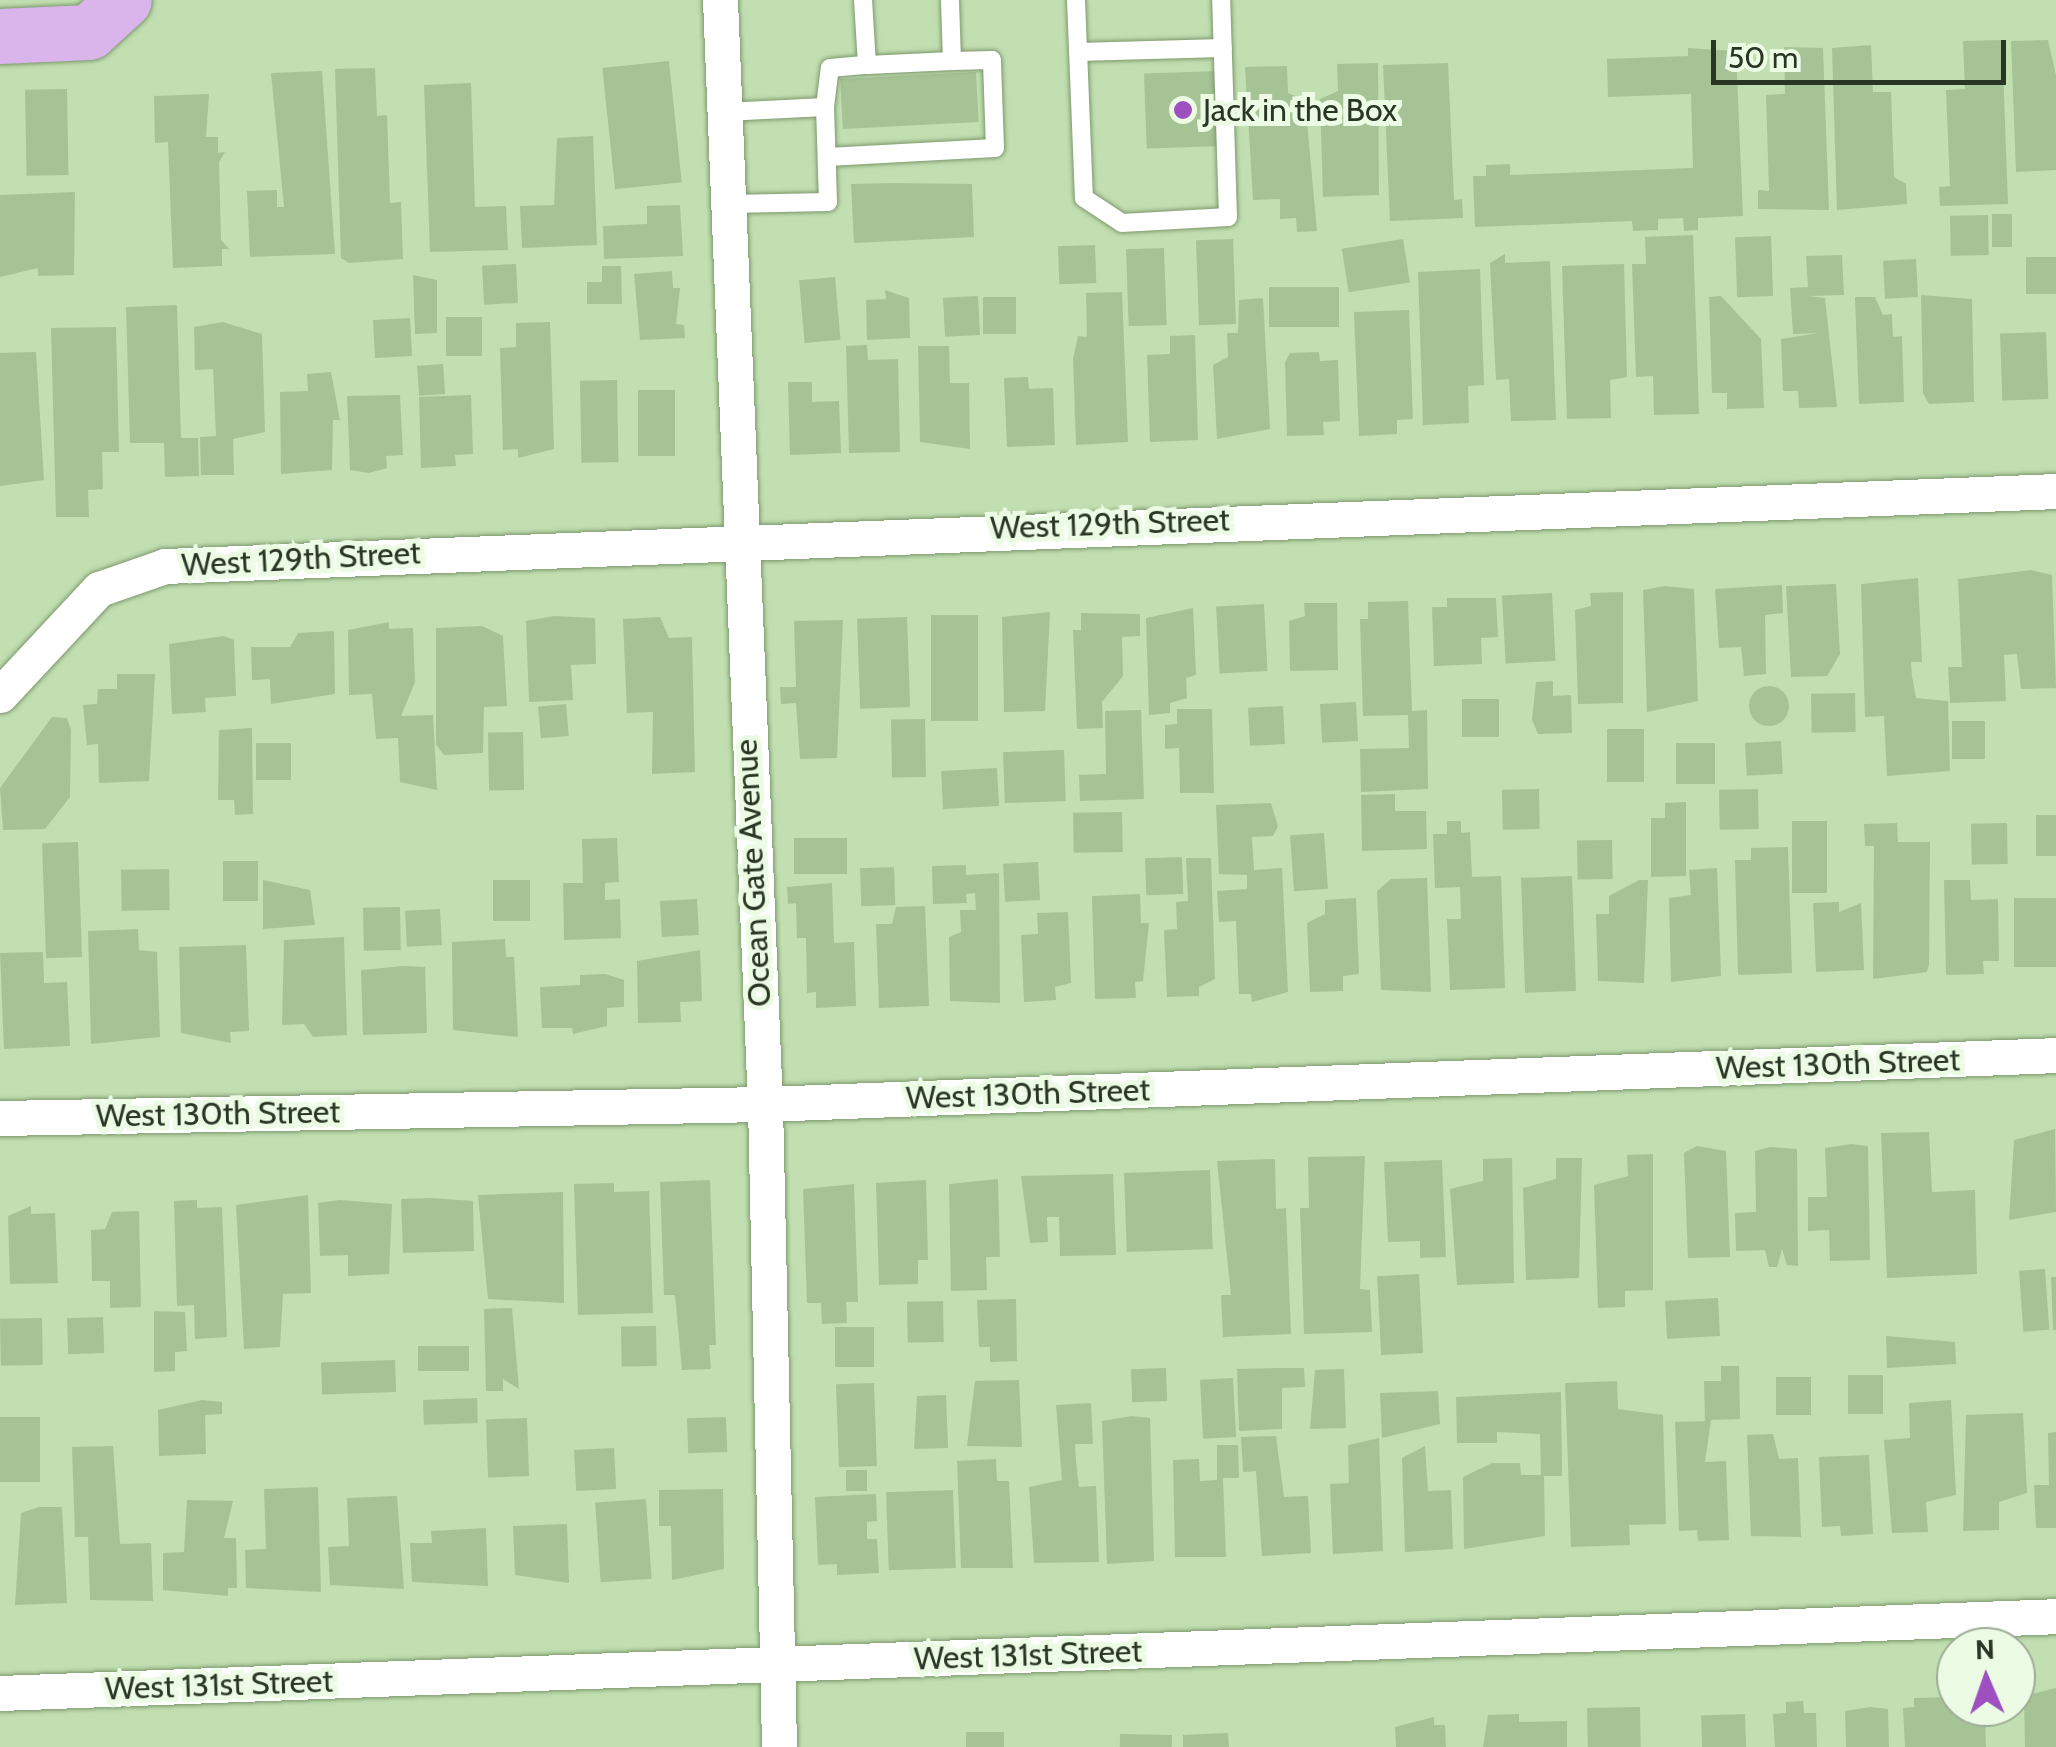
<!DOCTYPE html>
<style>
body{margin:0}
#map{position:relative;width:2056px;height:1747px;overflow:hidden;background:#c2dfb1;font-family:Cabin,sans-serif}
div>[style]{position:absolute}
.building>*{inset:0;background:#a6c396;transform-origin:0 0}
.round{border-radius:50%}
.roads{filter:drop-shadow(0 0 2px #7d996e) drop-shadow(0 0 2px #7d996e)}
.service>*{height:18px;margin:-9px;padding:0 9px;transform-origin:9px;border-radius:9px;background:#fff}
.minor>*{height:35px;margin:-17.5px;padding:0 17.5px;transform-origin:17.5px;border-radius:17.5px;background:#fff}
.primary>*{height:55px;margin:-27.5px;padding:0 27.5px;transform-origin:27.5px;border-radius:27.5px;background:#dab5eb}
.dots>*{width:28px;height:28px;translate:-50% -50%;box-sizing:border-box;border:5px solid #ecfbe4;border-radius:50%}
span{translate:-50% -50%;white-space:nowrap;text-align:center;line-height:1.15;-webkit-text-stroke:10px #ecfbe4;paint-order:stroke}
.poi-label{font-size:32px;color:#2a3624}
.left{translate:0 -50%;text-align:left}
.street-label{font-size:32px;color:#2a3624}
.north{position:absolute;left:1936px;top:1627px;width:100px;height:100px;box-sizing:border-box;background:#ecfbe4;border:2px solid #9eac97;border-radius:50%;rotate:358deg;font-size:28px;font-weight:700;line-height:40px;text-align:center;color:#2a3624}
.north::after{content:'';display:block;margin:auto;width:35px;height:45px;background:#9e4fc0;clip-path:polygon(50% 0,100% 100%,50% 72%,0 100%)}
.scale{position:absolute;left:1711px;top:40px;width:295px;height:45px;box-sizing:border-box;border:5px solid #2a3624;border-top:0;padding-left:12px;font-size:30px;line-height:35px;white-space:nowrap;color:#2a3624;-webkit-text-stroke:8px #ecfbe4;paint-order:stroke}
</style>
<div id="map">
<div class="building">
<i style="clip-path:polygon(2002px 40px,2008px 204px,1940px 206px,1939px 187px,1950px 186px,1946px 90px,1965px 89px,1963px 41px)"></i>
<i style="clip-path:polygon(2048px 40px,2056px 75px,2056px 170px,2016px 172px,2011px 41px)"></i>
<i style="clip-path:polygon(1871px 45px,1873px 92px,1891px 92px,1894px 177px,1906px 184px,1907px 204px,1837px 210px,1832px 48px)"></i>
<i style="clip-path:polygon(1784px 47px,1823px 48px,1829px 210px,1758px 209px,1758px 190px,1769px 191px,1766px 95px,1785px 94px)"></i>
<i style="clip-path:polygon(1688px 48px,1736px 51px,1743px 216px,1698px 218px,1698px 230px,1684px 231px,1683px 218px,1658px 219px,1658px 230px,1633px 231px,1632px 221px,1475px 227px,1473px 176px,1486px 176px,1486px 165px,1510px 164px,1510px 175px,1693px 168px,1691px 94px,1608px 97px,1607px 59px,1688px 56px)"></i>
<i style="left:669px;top:61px;width:122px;height:67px;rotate:84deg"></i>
<i style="clip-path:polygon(1378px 63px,1379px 195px,1323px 197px,1320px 99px,1338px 91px,1337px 64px)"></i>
<i style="clip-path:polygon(1448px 63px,1454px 200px,1462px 199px,1463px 218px,1390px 221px,1383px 65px)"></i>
<i style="clip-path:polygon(1287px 66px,1288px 93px,1305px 100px,1317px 231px,1297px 232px,1296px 218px,1280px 219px,1280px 199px,1253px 200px,1245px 67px)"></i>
<i style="clip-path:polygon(375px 68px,377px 116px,387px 115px,390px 203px,401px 202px,403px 259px,349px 263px,341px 258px,335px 69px)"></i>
<i style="clip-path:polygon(322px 71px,335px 254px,250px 257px,247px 191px,277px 190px,277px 207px,284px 207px,271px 73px)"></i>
<i style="left:1219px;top:71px;width:75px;height:75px;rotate:88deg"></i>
<i style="left:976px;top:72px;width:50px;height:136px;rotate:87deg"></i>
<i style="clip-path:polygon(471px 83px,475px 207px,506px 206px,508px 250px,430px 252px,424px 85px)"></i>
<i style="left:67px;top:89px;width:86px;height:42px;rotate:89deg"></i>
<i style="clip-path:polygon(209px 94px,206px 137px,218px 137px,218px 153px,225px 152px,219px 162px,221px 240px,229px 249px,222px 249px,222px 266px,173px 268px,168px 142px,155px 143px,154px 96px)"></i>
<i style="clip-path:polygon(593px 136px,597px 245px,522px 248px,520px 206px,554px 205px,557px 138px)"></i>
<i style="clip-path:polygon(892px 183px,972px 184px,974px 237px,854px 243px,851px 184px)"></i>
<i style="clip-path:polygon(75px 192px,74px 275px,38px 276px,38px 268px,0 277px,0 195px)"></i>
<i style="clip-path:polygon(680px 205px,683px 256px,604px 259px,603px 226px,647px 224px,647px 206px)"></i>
<i style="left:1992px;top:214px;width:20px;height:33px"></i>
<i style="left:1988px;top:215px;width:40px;height:38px;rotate:89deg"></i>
<i style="clip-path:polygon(1693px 235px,1699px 414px,1654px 415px,1653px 376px,1636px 377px,1632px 264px,1646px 264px,1645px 237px)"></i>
<i style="left:1771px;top:236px;width:60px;height:36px;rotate:88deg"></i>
<i style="left:1233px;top:239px;width:85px;height:37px;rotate:88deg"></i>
<i style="left:1403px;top:239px;width:44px;height:62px;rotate:81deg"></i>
<i style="left:1095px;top:245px;width:38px;height:37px;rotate:88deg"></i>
<i style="left:1164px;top:248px;width:77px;height:38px;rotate:88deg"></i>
<i style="clip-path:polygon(1505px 254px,1505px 263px,1550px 261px,1556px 420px,1511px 421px,1509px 379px,1496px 380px,1490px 263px)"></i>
<i style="clip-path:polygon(1842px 255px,1844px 295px,1808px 296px,1825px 298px,1837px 407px,1799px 408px,1798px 391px,1783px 391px,1781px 339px,1819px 333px,1793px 334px,1790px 288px,1808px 287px,1806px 256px)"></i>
<i style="left:2056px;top:257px;width:37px;height:30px;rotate:90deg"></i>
<i style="left:1916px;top:259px;width:38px;height:33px;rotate:87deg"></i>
<i style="left:516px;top:264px;width:39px;height:34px;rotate:87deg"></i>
<i style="clip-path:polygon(1624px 264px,1627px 377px,1610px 380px,1611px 418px,1567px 419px,1562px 266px)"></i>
<i style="clip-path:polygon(602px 266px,621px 266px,622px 304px,587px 304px,587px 282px,602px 282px)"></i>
<i style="clip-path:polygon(1480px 269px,1484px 385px,1468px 386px,1469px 423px,1423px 425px,1418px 272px)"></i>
<i style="clip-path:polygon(672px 271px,673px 288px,680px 288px,676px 324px,684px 325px,685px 338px,640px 340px,634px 274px)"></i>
<i style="clip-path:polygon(413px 275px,437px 280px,437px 333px,415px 334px)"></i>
<i style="left:835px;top:277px;width:63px;height:36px;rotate:85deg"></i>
<i style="left:1269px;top:287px;width:70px;height:40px"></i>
<i style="clip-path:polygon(885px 290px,909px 298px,910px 338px,867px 340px,866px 300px,886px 299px)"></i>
<i style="clip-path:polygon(1122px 292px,1128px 442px,1076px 445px,1073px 359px,1078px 336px,1087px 337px,1086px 293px)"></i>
<i style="clip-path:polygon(1921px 295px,1972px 299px,1974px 402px,1929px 404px,1923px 393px)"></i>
<i style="left:978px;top:296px;width:39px;height:35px;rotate:87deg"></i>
<i style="clip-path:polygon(1721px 296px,1761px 339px,1764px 408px,1727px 409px,1727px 393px,1712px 393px,1709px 297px)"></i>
<i style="left:983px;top:297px;width:33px;height:37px"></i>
<i style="clip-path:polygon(1855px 297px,1875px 297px,1883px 315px,1892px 314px,1893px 337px,1902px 336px,1904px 402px,1859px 404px)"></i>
<i style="clip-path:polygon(1263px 298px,1270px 429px,1217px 439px,1213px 365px,1228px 357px,1227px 333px,1238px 333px,1239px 300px)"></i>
<i style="clip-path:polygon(177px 305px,181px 438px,198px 438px,199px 476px,165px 477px,164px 443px,130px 443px,126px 307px)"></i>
<i style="clip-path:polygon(1409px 310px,1413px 419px,1397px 420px,1397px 434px,1359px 436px,1354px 312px)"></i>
<i style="left:482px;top:317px;width:39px;height:36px;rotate:90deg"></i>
<i style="left:410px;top:318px;width:38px;height:37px;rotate:87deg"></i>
<i style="clip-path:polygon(223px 322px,262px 334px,265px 432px,233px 439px,234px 475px,201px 475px,200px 437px,216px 436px,213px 369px,195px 370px,194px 327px)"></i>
<i style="clip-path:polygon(550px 322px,554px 449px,518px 458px,518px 449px,503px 450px,500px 348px,516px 347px,516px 323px)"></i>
<i style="clip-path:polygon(116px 327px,119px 452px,102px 452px,103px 489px,88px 490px,89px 517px,56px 517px,51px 328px)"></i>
<i style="left:2046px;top:332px;width:67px;height:46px;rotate:88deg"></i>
<i style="clip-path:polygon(1195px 335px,1198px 440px,1150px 442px,1147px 355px,1170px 354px,1170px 336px)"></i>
<i style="clip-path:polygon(867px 345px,868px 360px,898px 359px,900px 452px,849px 453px,846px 346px)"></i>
<i style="clip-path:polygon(918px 346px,949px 346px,950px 383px,969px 383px,970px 449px,920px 442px)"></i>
<i style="clip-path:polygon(36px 352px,44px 480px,0 486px,0 353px)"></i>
<i style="clip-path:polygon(1319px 352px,1320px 361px,1338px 360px,1340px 421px,1323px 422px,1324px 435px,1287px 436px,1285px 362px,1290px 353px)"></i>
<i style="left:443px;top:364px;width:30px;height:26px;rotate:86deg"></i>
<i style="clip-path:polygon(331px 372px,340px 420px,333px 420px,332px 470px,281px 474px,280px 392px,308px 391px,307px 374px)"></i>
<i style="clip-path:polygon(1028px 377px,1029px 389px,1053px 388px,1055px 445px,1007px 447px,1004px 378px)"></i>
<i style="left:617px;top:380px;width:82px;height:37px;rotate:89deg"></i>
<i style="clip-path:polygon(788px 382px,812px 382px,812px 402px,839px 401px,841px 453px,790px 455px)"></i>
<i style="left:638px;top:390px;width:37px;height:66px"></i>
<i style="clip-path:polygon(400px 395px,403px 455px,386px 456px,387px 468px,369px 473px,350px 470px,347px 396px)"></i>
<i style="clip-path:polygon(471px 395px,473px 454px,455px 455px,456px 466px,421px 468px,419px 397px)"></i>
<i style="clip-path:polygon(2031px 570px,2052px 575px,2056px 688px,2021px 689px,2017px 654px,2004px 655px,2006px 701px,1950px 703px,1948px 667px,1962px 667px,1958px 579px)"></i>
<i style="clip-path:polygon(1918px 578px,1922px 662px,1911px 662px,1912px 676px,1916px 698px,1948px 701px,1950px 771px,1887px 776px,1884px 716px,1865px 717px,1861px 584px)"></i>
<i style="clip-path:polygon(1836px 584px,1840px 654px,1827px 676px,1791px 677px,1786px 586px)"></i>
<i style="clip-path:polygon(1782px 585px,1783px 613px,1765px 615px,1766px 674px,1744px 676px,1741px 647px,1719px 648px,1715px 589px)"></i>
<i style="clip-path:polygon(1665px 586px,1694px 589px,1698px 701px,1647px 712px,1643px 590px)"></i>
<i style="clip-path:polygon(1623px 592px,1623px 703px,1578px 704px,1575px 610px,1591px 606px,1590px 593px)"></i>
<i style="left:1552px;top:593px;width:68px;height:50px;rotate:87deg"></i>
<i style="clip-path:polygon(1447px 598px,1496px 598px,1498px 637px,1481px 638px,1482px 664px,1434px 666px,1432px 607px,1447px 607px)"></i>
<i style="clip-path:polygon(1408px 601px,1412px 711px,1427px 710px,1428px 789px,1361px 792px,1360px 749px,1409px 748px,1408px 715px,1363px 716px,1360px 619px,1368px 619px,1368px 602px)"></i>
<i style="clip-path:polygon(1304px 603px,1337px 603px,1338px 670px,1290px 671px,1289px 621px,1305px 616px)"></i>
<i style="left:1264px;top:604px;width:67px;height:48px;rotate:87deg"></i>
<i style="clip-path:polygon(1193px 608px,1196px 675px,1186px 678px,1187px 698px,1170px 703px,1170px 713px,1149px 715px,1146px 618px)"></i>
<i style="clip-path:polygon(1050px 612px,1045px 711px,1004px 712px,1002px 617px)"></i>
<i style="clip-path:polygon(1081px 613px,1140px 614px,1140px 636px,1122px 637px,1123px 676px,1102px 702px,1103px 728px,1077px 729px,1073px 630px,1081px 630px)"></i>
<i style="left:931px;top:615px;width:47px;height:106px"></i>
<i style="clip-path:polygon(554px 616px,595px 618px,596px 664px,571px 665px,573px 700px,529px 702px,526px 621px)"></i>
<i style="clip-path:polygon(660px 617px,669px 638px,692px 637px,695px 772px,652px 774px,653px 712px,627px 713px,623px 619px)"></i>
<i style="left:907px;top:617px;width:90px;height:50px;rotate:88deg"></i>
<i style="clip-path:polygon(843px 620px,837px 758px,800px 759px,796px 703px,781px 704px,780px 687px,796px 687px,794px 621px)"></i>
<i style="clip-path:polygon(389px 622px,389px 629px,413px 628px,415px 682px,401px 716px,433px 715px,437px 790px,400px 782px,398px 738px,376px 739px,372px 694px,349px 695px,348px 630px)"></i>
<i style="clip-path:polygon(482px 626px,503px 636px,507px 706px,484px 707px,483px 753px,444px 755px,436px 745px,436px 628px)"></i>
<i style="clip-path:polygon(334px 631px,335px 694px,271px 704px,270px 679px,252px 680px,251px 647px,290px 647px,298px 633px)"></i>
<i style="clip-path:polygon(224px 636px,234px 640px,236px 696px,205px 698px,206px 712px,172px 714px,169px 644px)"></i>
<i style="clip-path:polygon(117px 674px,155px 674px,149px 781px,99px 783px,98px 744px,87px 745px,83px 705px,97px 704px,98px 689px,117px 689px)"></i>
<i style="clip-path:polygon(1553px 681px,1553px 696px,1571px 695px,1572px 733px,1538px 734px,1532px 720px,1536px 682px)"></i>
<i class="round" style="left:1749px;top:686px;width:40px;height:40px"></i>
<i style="left:1855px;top:693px;width:39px;height:44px;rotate:89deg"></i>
<i style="left:1462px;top:699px;width:37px;height:38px"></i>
<i style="left:1356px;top:702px;width:39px;height:36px;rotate:87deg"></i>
<i style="left:566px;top:704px;width:32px;height:28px;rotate:85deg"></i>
<i style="left:1283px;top:706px;width:38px;height:35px;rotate:87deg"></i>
<i style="clip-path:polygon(1177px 709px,1212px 709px,1214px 793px,1180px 793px,1179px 748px,1165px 749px,1165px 725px,1177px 724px)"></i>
<i style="clip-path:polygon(1141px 710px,1144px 799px,1080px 801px,1079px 775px,1106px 774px,1105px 711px)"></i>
<i style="clip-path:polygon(52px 717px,67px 718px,71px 730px,70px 797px,45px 829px,3px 830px,0 788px)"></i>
<i style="left:925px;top:719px;width:58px;height:34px;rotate:89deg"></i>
<i style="left:1952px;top:721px;width:33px;height:38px"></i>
<i style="clip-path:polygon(252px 728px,253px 814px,235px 815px,234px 800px,218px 800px,219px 730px)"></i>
<i style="left:1607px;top:729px;width:37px;height:53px"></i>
<i style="left:523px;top:732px;width:58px;height:35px;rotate:89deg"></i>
<i style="left:1781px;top:741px;width:33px;height:36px;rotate:87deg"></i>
<i style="left:256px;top:743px;width:35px;height:37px"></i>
<i style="left:1676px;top:743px;width:39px;height:41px"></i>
<i style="left:1064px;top:750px;width:51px;height:61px;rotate:88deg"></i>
<i style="left:997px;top:768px;width:38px;height:56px;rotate:87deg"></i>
<i style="left:1539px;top:789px;width:40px;height:37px;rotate:89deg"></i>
<i style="left:1758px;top:789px;width:40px;height:39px;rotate:89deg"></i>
<i style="clip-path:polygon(1395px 794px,1395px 811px,1426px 811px,1427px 849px,1362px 851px,1361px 795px)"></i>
<i style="clip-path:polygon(1686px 802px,1686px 876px,1651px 877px,1651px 818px,1665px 818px,1665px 803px)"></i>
<i style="clip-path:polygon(1271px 803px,1278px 826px,1273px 836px,1252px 837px,1254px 870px,1282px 868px,1288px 992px,1252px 1002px,1251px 994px,1239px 994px,1236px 921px,1219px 922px,1217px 891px,1247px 889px,1247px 875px,1219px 874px,1216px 805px)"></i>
<i style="left:1122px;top:812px;width:40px;height:49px;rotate:89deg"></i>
<i style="left:2036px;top:815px;width:20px;height:41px"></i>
<i style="clip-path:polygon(1447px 821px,1461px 821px,1461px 833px,1470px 832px,1472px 877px,1501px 876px,1505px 988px,1450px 990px,1447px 919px,1461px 919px,1460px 887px,1435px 888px,1433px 834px,1447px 834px)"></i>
<i style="left:1827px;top:821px;width:72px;height:35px;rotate:90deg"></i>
<i style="clip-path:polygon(1897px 823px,1898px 842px,1930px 842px,1929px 964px,1927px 972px,1873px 979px,1874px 846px,1865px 846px,1864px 824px)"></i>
<i style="left:2007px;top:823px;width:41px;height:36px;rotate:89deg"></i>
<i style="left:1324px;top:833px;width:56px;height:34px;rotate:86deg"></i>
<i style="clip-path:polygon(617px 838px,619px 882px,605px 883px,605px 900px,620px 899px,621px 938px,564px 940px,563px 883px,583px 883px,582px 839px)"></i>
<i style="left:847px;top:838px;width:36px;height:53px;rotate:90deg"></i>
<i style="left:1612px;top:840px;width:39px;height:35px;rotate:89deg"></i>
<i style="left:78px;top:842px;width:115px;height:36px;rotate:88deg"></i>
<i style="clip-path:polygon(1788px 847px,1792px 973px,1738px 975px,1735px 860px,1751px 860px,1751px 848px)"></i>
<i style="left:1182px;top:857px;width:37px;height:37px;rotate:88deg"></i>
<i style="clip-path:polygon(1186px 858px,1211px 858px,1215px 979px,1199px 987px,1199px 996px,1167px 997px,1164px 930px,1177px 929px,1176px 902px,1188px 901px)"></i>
<i style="left:223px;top:861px;width:35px;height:40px"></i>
<i style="left:1038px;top:862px;width:38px;height:35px;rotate:87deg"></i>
<i style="clip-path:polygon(966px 865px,966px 875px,999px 873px,1000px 1003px,950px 1001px,949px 937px,961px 932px,960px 910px,976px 910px,975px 893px,966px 894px,967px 903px,933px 904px,932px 866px)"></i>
<i style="left:894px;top:867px;width:38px;height:34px;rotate:88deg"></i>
<i style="clip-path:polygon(1717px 868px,1721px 976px,1671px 982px,1669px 898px,1691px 895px,1689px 870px)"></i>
<i style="left:169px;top:869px;width:41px;height:48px;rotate:89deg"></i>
<i style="left:1572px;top:876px;width:115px;height:51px;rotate:88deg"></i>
<i style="clip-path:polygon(1427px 878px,1431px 992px,1381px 990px,1377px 891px,1391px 879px)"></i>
<i style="clip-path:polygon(263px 880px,310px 890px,315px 925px,263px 929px)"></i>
<i style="left:530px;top:880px;width:41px;height:37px;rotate:90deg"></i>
<i style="clip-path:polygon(1639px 880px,1648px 880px,1644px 983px,1598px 981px,1596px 914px,1609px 914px,1609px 896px)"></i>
<i style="clip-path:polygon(1944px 880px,1970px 880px,1971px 900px,1998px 899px,1999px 961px,1983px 961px,1984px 974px,1946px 975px)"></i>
<i style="clip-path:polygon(832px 883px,834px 943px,854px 942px,856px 1006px,816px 1008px,816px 992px,807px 993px,806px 938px,797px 938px,796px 903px,788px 904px,787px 887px)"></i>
<i style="clip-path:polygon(1140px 894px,1141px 923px,1149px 923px,1143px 981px,1135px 982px,1136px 998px,1095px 999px,1092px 896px)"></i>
<i style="clip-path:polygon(1356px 898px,1359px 974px,1343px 976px,1343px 991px,1310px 992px,1307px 923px,1325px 914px,1325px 900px)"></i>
<i style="left:2056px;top:898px;width:69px;height:42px;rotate:90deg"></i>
<i style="left:697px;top:899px;width:36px;height:37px;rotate:87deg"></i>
<i style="clip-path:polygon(1839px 902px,1839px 912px,1861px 903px,1864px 970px,1816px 972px,1813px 903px)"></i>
<i style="clip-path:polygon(925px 906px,929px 1006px,879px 1008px,876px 924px,892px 924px,896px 907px)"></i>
<i style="left:400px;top:907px;width:43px;height:37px;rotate:89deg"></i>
<i style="left:440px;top:909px;width:36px;height:35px;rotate:87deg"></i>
<i style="clip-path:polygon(1068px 912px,1071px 983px,1055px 987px,1056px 1000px,1024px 1002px,1021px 935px,1038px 934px,1037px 913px)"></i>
<i style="clip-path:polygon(138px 929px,139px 950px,157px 952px,160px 1037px,91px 1044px,88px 931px)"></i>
<i style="clip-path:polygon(344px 937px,347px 1035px,313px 1037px,304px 1024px,282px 1025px,284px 940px)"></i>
<i style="clip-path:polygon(505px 939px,506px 957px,514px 957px,518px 1037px,453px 1030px,452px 942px)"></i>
<i style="clip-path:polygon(246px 945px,249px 1031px,230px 1032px,231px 1043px,181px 1033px,179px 947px)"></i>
<i style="clip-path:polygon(700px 950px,702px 1001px,680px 1002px,681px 1022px,638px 1023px,637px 961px)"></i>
<i style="clip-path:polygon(43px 952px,44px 983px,67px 982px,70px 1046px,4px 1049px,0 953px)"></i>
<i style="clip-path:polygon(403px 966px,425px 967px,427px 1033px,363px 1035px,361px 970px)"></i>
<i style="clip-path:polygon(605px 974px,624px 980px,624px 1007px,607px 1008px,607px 1026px,573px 1034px,572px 1028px,542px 1028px,540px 987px,580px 985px,580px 975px)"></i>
<i style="clip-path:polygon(2055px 1129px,2056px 1212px,2009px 1220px,2014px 1140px)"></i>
<i style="clip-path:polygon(1929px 1132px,1932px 1192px,1975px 1190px,1977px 1274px,1887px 1278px,1881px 1133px)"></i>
<i style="clip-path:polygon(1851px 1144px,1868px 1146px,1870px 1260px,1830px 1261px,1829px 1230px,1808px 1231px,1808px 1197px,1827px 1197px,1825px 1148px)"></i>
<i style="clip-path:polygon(1697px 1146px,1726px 1151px,1730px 1257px,1688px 1258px,1684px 1153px)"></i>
<i style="clip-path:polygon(1770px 1147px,1797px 1149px,1798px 1266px,1787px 1265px,1782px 1249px,1777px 1267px,1769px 1267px,1765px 1250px,1736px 1251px,1735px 1213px,1756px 1212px,1755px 1151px)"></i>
<i style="clip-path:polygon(1653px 1154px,1653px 1290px,1625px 1291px,1625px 1307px,1598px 1308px,1594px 1185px,1628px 1176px,1627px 1155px)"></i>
<i style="clip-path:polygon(1365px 1156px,1360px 1289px,1370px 1290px,1372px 1332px,1304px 1334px,1300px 1208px,1309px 1208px,1308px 1157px)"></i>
<i style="clip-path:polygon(1512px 1158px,1514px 1283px,1457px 1285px,1450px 1189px,1483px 1181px,1483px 1159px)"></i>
<i style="clip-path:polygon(1556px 1158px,1582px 1158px,1579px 1278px,1526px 1280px,1523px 1188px,1556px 1179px)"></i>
<i style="clip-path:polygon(1275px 1159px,1276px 1209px,1286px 1208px,1291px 1334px,1223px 1337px,1221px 1295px,1231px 1295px,1217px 1161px)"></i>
<i style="clip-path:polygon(1442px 1160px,1446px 1257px,1420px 1258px,1420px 1241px,1388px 1242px,1384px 1162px)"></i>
<i style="left:1210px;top:1170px;width:79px;height:86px;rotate:88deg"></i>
<i style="clip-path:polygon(1113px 1174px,1116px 1255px,1060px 1256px,1059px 1217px,1047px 1217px,1048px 1242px,1030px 1243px,1021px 1176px)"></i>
<i style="clip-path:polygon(998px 1179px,1000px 1257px,986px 1257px,987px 1290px,951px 1291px,949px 1184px)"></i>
<i style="clip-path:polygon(710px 1180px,716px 1345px,709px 1345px,711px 1369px,682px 1370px,675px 1295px,664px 1295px,660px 1182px)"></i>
<i style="clip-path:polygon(926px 1180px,928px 1260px,918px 1260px,918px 1284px,879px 1285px,876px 1183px)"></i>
<i style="clip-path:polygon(614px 1183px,614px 1192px,649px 1191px,653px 1313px,578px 1315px,574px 1184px)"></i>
<i style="clip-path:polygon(854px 1184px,858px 1302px,846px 1302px,847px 1323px,822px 1324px,821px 1303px,807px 1303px,803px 1189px)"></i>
<i style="clip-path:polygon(563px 1192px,564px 1303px,488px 1299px,478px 1195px)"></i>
<i style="clip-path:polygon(308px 1195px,311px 1293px,283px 1294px,280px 1347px,244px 1349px,236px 1205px)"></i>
<i style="clip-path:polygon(431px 1198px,473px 1201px,474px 1251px,403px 1253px,401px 1199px)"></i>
<i style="clip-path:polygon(197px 1200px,197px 1208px,222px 1207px,227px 1337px,195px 1339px,194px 1305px,177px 1306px,174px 1201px)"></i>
<i style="clip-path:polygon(339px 1200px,392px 1204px,389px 1274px,348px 1276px,348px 1255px,320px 1256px,318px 1203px)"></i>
<i style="clip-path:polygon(31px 1206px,31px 1214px,55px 1213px,58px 1283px,10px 1284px,8px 1216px)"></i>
<i style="clip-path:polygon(139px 1211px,141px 1307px,110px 1308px,110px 1281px,92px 1281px,91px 1230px,105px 1229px,112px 1212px)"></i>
<i style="left:2045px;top:1269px;width:61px;height:26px;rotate:86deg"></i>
<i style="left:1419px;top:1274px;width:79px;height:42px;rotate:87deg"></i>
<i style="clip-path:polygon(2051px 1277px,2056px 1277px,2056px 1330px,2053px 1330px)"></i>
<i style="left:1718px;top:1298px;width:38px;height:53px;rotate:87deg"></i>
<i style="clip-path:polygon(1016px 1299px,1017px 1361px,990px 1362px,990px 1347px,979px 1347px,977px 1300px)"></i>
<i style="left:943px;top:1301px;width:41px;height:36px;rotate:89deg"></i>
<i style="clip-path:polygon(512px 1308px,519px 1389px,503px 1379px,503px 1391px,486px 1391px,484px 1309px)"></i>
<i style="clip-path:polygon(154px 1311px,185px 1312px,187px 1351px,175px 1352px,175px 1371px,154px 1372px)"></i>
<i style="left:103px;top:1317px;width:36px;height:36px;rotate:88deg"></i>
<i style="left:42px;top:1318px;width:47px;height:42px;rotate:89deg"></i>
<i style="left:656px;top:1326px;width:40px;height:35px;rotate:89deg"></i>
<i style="left:835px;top:1327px;width:39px;height:40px"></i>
<i style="clip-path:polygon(1886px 1336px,1955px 1342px,1956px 1364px,1887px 1368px)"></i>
<i style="left:418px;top:1346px;width:51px;height:25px"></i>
<i style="left:395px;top:1360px;width:32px;height:74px;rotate:88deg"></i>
<i style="clip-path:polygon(1721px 1366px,1739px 1366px,1740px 1419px,1711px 1420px,1705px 1462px,1726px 1461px,1729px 1540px,1698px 1541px,1697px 1530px,1679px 1531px,1675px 1422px,1705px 1421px,1704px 1381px,1721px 1381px)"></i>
<i style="left:1166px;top:1368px;width:33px;height:35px;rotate:88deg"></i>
<i style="clip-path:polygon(1278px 1368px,1304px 1368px,1305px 1387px,1282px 1388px,1282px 1429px,1239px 1431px,1237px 1369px)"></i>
<i style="clip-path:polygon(1344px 1369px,1346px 1428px,1310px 1429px,1315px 1370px)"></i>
<i style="left:1883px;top:1375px;width:39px;height:35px;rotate:90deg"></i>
<i style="left:1811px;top:1377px;width:38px;height:35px;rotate:90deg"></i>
<i style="left:1233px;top:1378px;width:59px;height:33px;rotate:87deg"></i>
<i style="clip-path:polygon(1019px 1380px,1022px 1447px,967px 1446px,975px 1381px)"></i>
<i style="clip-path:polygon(1617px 1381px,1618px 1409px,1663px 1415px,1666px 1524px,1629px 1525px,1630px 1545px,1571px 1547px,1565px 1383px)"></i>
<i style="left:874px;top:1383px;width:83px;height:38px;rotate:88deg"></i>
<i style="clip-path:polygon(1438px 1391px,1440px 1424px,1382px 1438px,1380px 1393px)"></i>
<i style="clip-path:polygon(1561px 1392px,1562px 1476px,1544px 1476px,1545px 1536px,1464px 1549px,1463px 1477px,1492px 1463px,1520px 1463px,1521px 1475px,1541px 1475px,1540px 1434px,1497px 1432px,1497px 1443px,1457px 1443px,1456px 1397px)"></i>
<i style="clip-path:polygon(946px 1395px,948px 1448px,914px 1449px,917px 1396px)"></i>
<i style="left:477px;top:1398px;width:25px;height:54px;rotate:88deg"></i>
<i style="clip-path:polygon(202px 1400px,222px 1402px,222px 1414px,205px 1415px,206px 1454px,159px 1456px,158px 1410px)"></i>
<i style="clip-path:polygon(1951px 1400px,1956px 1495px,1926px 1502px,1928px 1532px,1892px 1533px,1884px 1440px,1910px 1438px,1909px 1403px)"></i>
<i style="clip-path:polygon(1091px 1403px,1093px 1444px,1075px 1444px,1076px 1461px,1079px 1487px,1096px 1486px,1099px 1562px,1034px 1563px,1029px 1487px,1062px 1480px,1056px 1405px)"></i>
<i style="clip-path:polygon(2023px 1413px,2027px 1493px,1999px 1502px,1999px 1530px,1963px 1531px,1966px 1415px)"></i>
<i style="clip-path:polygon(1132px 1416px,1150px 1418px,1154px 1561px,1107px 1564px,1102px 1421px)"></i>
<i style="left:0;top:1417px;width:40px;height:65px"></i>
<i style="left:726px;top:1417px;width:35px;height:39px;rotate:88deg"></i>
<i style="left:527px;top:1418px;width:58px;height:41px;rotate:88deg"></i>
<i style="clip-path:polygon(2056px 1432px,2056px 1528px,2036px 1528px,2034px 1485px,2049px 1485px,2048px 1433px)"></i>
<i style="clip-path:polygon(1773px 1434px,1779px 1459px,1798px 1458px,1801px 1537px,1751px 1536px,1747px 1435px)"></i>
<i style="clip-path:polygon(1276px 1436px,1284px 1497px,1308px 1496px,1311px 1553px,1262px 1556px,1256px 1471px,1243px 1472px,1241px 1437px)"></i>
<i style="clip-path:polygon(1379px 1438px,1383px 1551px,1333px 1554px,1330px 1484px,1349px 1483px,1348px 1445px)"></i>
<i style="clip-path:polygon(1217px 1445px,1238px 1445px,1239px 1478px,1223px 1478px,1226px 1557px,1175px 1557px,1173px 1460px,1199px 1459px,1200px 1481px,1217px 1480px)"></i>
<i style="clip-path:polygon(113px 1446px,120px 1544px,151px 1543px,153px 1601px,90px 1600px,88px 1537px,75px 1537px,72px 1447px)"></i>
<i style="clip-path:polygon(1425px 1446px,1428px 1491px,1451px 1490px,1453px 1549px,1405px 1552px,1402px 1458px)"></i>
<i style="left:614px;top:1448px;width:41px;height:40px;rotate:87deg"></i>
<i style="clip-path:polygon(1869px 1455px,1873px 1534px,1841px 1536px,1840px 1526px,1822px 1527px,1819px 1457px)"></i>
<i style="clip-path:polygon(996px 1459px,997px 1481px,1009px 1481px,1013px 1568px,961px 1568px,957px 1461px)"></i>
<i style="left:846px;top:1470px;width:21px;height:21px"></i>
<i style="clip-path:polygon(318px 1487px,321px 1592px,246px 1588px,245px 1550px,266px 1549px,264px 1489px)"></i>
<i style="clip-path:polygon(723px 1489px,724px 1569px,672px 1580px,671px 1526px,659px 1526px,659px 1490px)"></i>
<i style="left:953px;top:1490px;width:78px;height:67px;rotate:88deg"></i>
<i style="clip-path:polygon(876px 1494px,877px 1521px,867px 1522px,867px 1539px,877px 1539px,879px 1573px,837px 1575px,837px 1564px,818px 1565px,815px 1497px)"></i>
<i style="clip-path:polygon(397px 1496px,404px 1589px,330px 1585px,328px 1547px,349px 1546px,347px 1498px)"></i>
<i style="left:646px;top:1499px;width:80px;height:51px;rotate:86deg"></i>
<i style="clip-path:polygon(187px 1500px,233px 1501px,224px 1538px,236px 1538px,237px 1588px,228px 1588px,228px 1596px,163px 1590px,163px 1553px,184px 1552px)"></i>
<i style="clip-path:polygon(39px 1507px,62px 1507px,67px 1603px,15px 1605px,21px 1513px)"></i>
<i style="clip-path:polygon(567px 1524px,569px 1583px,515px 1575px,513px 1526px)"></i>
<i style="clip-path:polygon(486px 1528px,488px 1586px,412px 1582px,410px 1543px,432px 1543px,431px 1531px)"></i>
<i style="clip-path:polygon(2056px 1688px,2056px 1747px,2025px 1747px,2024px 1696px)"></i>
<i style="clip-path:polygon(1952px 1697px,1961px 1718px,1985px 1717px,1986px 1747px,1905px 1747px,1903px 1708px,1914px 1707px,1914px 1698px)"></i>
<i style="clip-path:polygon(1803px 1701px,1804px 1713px,1816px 1713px,1817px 1747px,1775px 1747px,1773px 1714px,1786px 1713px,1786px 1702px)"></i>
<i style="left:1640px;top:1707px;width:40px;height:53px;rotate:89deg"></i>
<i style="clip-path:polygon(1870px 1707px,1888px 1709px,1889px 1747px,1846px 1747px,1845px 1711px)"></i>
<i style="clip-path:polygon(1519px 1714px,1519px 1722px,1567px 1721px,1567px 1747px,1483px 1747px,1488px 1715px)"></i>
<i style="left:1745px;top:1714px;width:33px;height:44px;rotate:88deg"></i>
<i style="clip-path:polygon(1434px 1717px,1434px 1725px,1445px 1725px,1446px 1747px,1396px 1747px,1395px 1727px)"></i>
<i style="left:1004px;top:1732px;width:15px;height:38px;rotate:90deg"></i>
<i style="clip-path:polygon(1228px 1733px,1229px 1747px,1183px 1747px,1183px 1735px)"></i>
<i style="left:1120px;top:1734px;width:52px;height:13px;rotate:1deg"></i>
</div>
<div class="roads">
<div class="service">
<i style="left:1076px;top:0;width:198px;rotate:87.7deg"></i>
<i style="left:1084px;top:198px;width:45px;rotate:33.3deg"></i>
<i style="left:1122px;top:223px;width:106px;rotate:-3.2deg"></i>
<i style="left:1228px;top:217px;width:217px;rotate:-91.8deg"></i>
<i style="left:1078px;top:52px;width:145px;rotate:-1.6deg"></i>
<i style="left:867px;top:65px;width:85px;rotate:-2.7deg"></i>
<i style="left:952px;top:61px;width:61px;rotate:-91.9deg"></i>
<i style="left:725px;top:112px;width:100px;rotate:-2.9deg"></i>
<i style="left:825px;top:107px;width:39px;rotate:-83deg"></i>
<i style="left:830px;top:68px;width:37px;rotate:-5deg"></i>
<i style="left:867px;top:65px;width:65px;rotate:-93.5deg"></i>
<i style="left:827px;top:157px;width:168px;rotate:-3.1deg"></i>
<i style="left:995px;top:148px;width:88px;rotate:-92deg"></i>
<i style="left:992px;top:60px;width:40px;rotate:178.6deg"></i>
<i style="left:729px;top:204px;width:99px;rotate:-1.2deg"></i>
<i style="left:828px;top:202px;width:95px;rotate:-91.8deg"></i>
</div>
<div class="minor">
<i style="left:720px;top:0;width:1105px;rotate:87.67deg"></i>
<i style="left:765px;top:1104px;width:643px;rotate:88.75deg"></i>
<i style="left:0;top:695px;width:145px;rotate:-47deg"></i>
<i style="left:99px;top:589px;width:70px;rotate:-19.2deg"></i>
<i style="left:165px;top:566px;width:1892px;rotate:-2.27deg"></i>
<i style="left:0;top:1118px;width:765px;rotate:-1.05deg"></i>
<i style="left:765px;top:1104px;width:1292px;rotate:-2.17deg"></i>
<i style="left:0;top:1693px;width:2057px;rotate:-2.14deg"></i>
</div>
<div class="primary">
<i style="left:0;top:36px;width:89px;rotate:-2.6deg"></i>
<i style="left:89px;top:32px;width:47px;rotate:-42.4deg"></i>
</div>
</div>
<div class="dots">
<i style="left:1183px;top:110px;background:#9e4fc0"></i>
</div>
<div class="poi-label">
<span class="left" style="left:1203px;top:110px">Jack in the Box</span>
</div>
<div class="street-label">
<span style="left:1110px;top:524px;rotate:-2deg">West 129th Street</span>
<span style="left:301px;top:559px;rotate:-3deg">West 129th Street</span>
<span style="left:753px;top:873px;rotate:-93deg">Ocean Gate Avenue</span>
<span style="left:1838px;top:1064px;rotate:-2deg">West 130th Street</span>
<span style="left:1028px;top:1094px;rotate:-2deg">West 130th Street</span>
<span style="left:218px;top:1114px;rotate:-1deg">West 130th Street</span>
<span style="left:1028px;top:1655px;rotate:-2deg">West 131st Street</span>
<span style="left:219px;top:1685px;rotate:-2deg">West 131st Street</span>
</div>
<div class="north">N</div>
<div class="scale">50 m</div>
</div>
